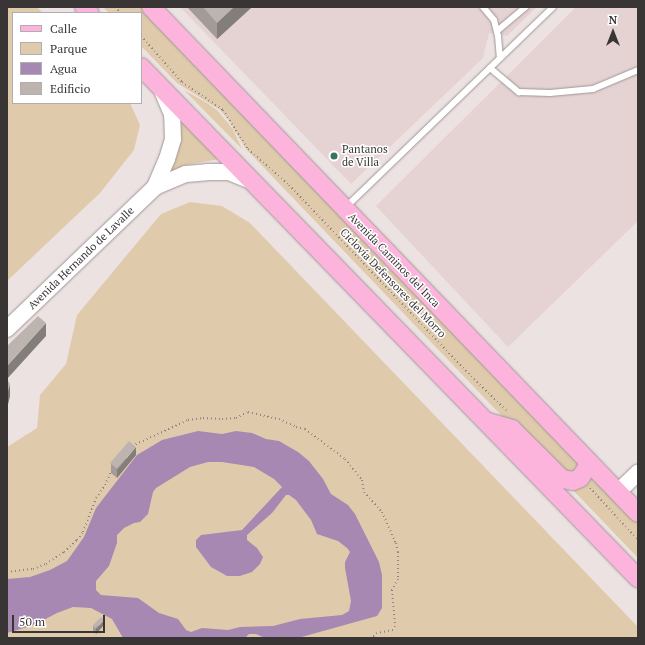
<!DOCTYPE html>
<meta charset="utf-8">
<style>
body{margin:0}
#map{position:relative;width:645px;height:645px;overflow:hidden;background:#ede2e2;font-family:"PT Serif",serif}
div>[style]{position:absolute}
.built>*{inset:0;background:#e5d3d3}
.green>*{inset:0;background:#dfcbac}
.water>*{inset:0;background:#a788b3}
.path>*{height:2px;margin-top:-1px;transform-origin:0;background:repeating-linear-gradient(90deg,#8c8585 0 1px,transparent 0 4px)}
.roads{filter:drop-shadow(0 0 1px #9f9696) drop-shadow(0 0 1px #9f9696)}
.lane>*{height:6px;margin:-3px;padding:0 3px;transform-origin:3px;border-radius:3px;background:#fff}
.secondary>*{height:16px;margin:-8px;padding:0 8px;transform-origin:8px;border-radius:8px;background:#fff}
.primary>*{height:18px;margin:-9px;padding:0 9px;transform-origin:9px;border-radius:9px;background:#fcb4dd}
.wall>*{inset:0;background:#a39b97}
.shaded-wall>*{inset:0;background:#847e7b}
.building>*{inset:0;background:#bdb4b0;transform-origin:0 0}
.dots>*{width:11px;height:11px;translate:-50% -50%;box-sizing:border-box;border:2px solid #fff;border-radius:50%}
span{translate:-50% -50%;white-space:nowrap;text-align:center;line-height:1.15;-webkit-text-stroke:3px #fff;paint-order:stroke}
.poi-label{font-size:11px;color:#393535}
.left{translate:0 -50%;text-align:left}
.street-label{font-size:11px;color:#393535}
.frame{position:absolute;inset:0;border:8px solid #393535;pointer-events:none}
.legend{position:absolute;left:12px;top:12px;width:130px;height:92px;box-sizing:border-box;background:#fff;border:1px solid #b0aeae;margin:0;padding:5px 7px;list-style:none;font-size:12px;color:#393535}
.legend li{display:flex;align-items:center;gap:8px;height:20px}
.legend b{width:20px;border:1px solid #b0aeae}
.north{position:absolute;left:593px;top:12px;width:40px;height:40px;-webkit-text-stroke:3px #fff;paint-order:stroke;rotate:0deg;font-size:11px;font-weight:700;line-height:16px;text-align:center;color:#393535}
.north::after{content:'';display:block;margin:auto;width:14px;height:18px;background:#393535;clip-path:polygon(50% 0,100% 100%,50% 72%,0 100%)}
.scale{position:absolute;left:12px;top:615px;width:93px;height:18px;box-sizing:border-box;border:2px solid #393535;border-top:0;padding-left:5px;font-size:12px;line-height:14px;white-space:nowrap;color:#393535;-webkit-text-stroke:3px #fff;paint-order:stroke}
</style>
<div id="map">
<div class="built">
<i style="clip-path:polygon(180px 7px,537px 7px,507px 36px,489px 33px,483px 58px,351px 184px)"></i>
<i style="clip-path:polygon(576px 7px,638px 7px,638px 221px,508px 347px,376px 206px)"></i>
</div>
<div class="green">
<i style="clip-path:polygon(7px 7px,37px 7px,43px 13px,13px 13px,13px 103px,130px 103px,140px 125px,134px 150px,100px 193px,7px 281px)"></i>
<i style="clip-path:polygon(103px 7px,141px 7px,228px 97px,638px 519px,638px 558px,246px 149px,227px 118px,220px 110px,177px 83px,141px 46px,141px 13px,109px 13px)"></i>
<i style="clip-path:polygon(184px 90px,207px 103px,217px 110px,233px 129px,242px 149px)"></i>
<i style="clip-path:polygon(183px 113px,219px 159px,187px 165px,170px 174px,166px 171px,179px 144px)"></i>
<i style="clip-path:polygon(190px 202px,222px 206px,250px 223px,638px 627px,638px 638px,7px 638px,7px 447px,37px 428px,40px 395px,66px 364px,77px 315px,161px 214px)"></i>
</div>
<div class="water">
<i style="clip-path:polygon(evenodd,198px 431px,222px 434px,236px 431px,252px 433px,266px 439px,279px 441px,298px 452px,309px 461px,323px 479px,331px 494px,348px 505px,355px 514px,379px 562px,382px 575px,382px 608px,377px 616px,298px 638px,265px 638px,256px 634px,249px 634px,245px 638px,123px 638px,112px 619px,91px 608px,73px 607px,57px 613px,34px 625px,7px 633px,7px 579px,30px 577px,50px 570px,67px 561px,84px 537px,96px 508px,137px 455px,162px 440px,198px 431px,208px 462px,222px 462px,254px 467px,274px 479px,282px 487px,242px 530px,201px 535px,196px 540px,196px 547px,211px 567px,227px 576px,240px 576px,252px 572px,260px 564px,263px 557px,257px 548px,247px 540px,247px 535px,272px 513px,286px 495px,289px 495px,296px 500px,311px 520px,317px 534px,338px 541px,347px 548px,350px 552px,345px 562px,345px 568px,351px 601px,349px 611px,342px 615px,300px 619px,273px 626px,240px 627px,228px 630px,202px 628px,191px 632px,186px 630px,178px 619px,159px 613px,138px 598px,101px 595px,96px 590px,96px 581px,109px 566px,117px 543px,117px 535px,124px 528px,134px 523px,140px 522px,148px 514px,153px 492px,156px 488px,190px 467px,208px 462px)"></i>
</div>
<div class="path">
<i style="left:115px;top:7px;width:8px;rotate:45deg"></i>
<i style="left:141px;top:36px;width:62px;rotate:48.3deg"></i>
<i style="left:182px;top:82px;width:50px;rotate:34.3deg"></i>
<i style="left:223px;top:110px;width:46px;rotate:57.3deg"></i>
<i style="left:248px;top:149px;width:55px;rotate:41.3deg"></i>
<i style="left:289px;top:185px;width:268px;rotate:46.4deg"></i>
<i style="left:474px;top:379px;width:47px;rotate:44.1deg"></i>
<i style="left:132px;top:446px;width:62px;rotate:-24.9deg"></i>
<i style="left:188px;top:420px;width:15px;rotate:-8deg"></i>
<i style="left:203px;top:418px;width:19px;rotate:3deg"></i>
<i style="left:222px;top:419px;width:14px;rotate:-4deg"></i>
<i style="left:236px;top:418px;width:13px;rotate:-27deg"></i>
<i style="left:248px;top:412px;width:32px;rotate:13deg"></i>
<i style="left:279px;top:419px;width:19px;rotate:25deg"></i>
<i style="left:296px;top:427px;width:9px;rotate:13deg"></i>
<i style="left:305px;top:429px;width:50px;rotate:36.9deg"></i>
<i style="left:345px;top:459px;width:27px;rotate:51deg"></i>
<i style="left:362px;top:480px;width:12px;rotate:81deg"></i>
<i style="left:364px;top:492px;width:27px;rotate:48deg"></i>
<i style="left:382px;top:512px;width:34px;rotate:66deg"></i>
<i style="left:396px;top:543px;width:9px;rotate:77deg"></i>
<i style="left:398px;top:552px;width:27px;rotate:90deg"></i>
<i style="left:398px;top:579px;width:13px;rotate:119deg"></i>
<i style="left:392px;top:590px;width:36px;rotate:85deg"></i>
<i style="left:395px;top:626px;width:4px;rotate:117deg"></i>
<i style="left:393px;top:630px;width:16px;rotate:169deg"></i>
<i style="left:377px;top:633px;width:8px;rotate:140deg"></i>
<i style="left:590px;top:488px;width:71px;rotate:47.3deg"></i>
<i style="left:7px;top:572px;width:26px;rotate:-7deg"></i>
<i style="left:33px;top:569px;width:14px;rotate:-21deg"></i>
<i style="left:46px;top:564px;width:22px;rotate:-34deg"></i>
<i style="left:64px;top:552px;width:18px;rotate:-43deg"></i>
<i style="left:77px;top:540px;width:10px;rotate:-53deg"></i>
<i style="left:83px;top:532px;width:36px;rotate:-69deg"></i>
<i style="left:96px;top:498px;width:16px;rotate:-55deg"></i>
<i style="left:105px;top:485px;width:17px;rotate:-66deg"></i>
<i style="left:93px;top:638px;width:12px"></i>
</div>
<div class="roads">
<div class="lane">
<i style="left:483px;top:7px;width:17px;rotate:50deg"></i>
<i style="left:494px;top:20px;width:16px;rotate:76deg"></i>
<i style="left:498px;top:36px;width:22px;rotate:85deg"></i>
<i style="left:497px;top:31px;width:38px;rotate:-40deg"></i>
<i style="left:490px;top:68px;width:38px;rotate:40deg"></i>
<i style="left:519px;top:92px;width:31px;rotate:2deg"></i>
<i style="left:550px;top:93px;width:43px;rotate:-5.3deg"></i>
<i style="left:593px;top:89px;width:49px;rotate:-22.9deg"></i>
<i style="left:346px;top:207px;width:288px;rotate:-44deg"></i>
</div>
<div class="secondary">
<i style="left:155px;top:187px;width:30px;rotate:-67deg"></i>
<i style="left:167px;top:159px;width:21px;rotate:-73deg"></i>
<i style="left:173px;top:139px;width:25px;rotate:-92deg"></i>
<i style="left:172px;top:114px;width:26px;rotate:-113deg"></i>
<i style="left:7px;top:329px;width:205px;rotate:-43.8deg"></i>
<i style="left:155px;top:187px;width:34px;rotate:-23deg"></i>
<i style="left:186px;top:174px;width:21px;rotate:-5deg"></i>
<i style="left:207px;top:172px;width:22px"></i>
<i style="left:229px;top:172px;width:24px;rotate:22deg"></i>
<i style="left:618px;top:492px;width:28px;rotate:-44deg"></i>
</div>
<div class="primary">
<i style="left:84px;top:7px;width:8px;rotate:45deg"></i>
<i style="left:151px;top:7px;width:702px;rotate:46.1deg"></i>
<i style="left:141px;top:67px;width:713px;rotate:45.8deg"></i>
<i style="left:488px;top:422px;width:25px;rotate:16deg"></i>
<i style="left:512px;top:429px;width:71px;rotate:45deg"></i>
<i style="left:562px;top:479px;width:11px;rotate:10deg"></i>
<i style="left:573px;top:481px;width:8px;rotate:-23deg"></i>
<i style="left:580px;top:478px;width:14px;rotate:-56deg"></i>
<i style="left:588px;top:466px;width:5px;rotate:-90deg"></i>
</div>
</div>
<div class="wall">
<i style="clip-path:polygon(187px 7px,252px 7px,217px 39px)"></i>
<i style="clip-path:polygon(7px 379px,10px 396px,8px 404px,7px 404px)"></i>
<i style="clip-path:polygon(136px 455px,117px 478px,111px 473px,111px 464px)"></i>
<i style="clip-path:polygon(104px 625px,96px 634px,93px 630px,93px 626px)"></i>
</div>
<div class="shaded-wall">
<i style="clip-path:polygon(234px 7px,252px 7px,217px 39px,217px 23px)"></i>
<i style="clip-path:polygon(46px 323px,46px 336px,7px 379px,7px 366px)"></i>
<i style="clip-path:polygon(10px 384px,10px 396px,8px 404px,8px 391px)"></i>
<i style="clip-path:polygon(136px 447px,136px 455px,117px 478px,117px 470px)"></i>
<i style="clip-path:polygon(104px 620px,104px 625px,96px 634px,96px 629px)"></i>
</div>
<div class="building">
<i style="clip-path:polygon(203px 7px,234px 7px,217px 23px)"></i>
<i style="clip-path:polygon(38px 316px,46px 323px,7px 366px,7px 346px)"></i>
<i style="clip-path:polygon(7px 379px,10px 384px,8px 391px,7px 391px)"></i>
<i style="left:129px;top:441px;width:9px;height:29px;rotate:41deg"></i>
<i style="left:101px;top:617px;width:4px;height:12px;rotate:45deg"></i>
</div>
<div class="dots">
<i style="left:334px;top:156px;background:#367460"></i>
</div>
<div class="poi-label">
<span class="left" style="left:342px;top:156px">Pantanos<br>de Villa</span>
</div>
<div class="street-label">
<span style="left:81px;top:258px;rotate:-44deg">Avenida Hernando de Lavalle</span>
<span style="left:394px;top:260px;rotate:46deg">Avenida Caminos del Inca</span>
<span style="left:393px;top:283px;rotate:46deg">Ciclovía Defensores del Morro</span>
</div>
<div class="frame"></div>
<ul class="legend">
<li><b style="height:5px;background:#fcb4dd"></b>Calle</li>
<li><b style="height:11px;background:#dfcbac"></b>Parque</li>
<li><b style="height:11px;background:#a788b3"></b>Agua</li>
<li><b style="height:11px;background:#bdb4b0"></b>Edificio</li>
</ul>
<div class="north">N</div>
<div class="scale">50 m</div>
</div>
